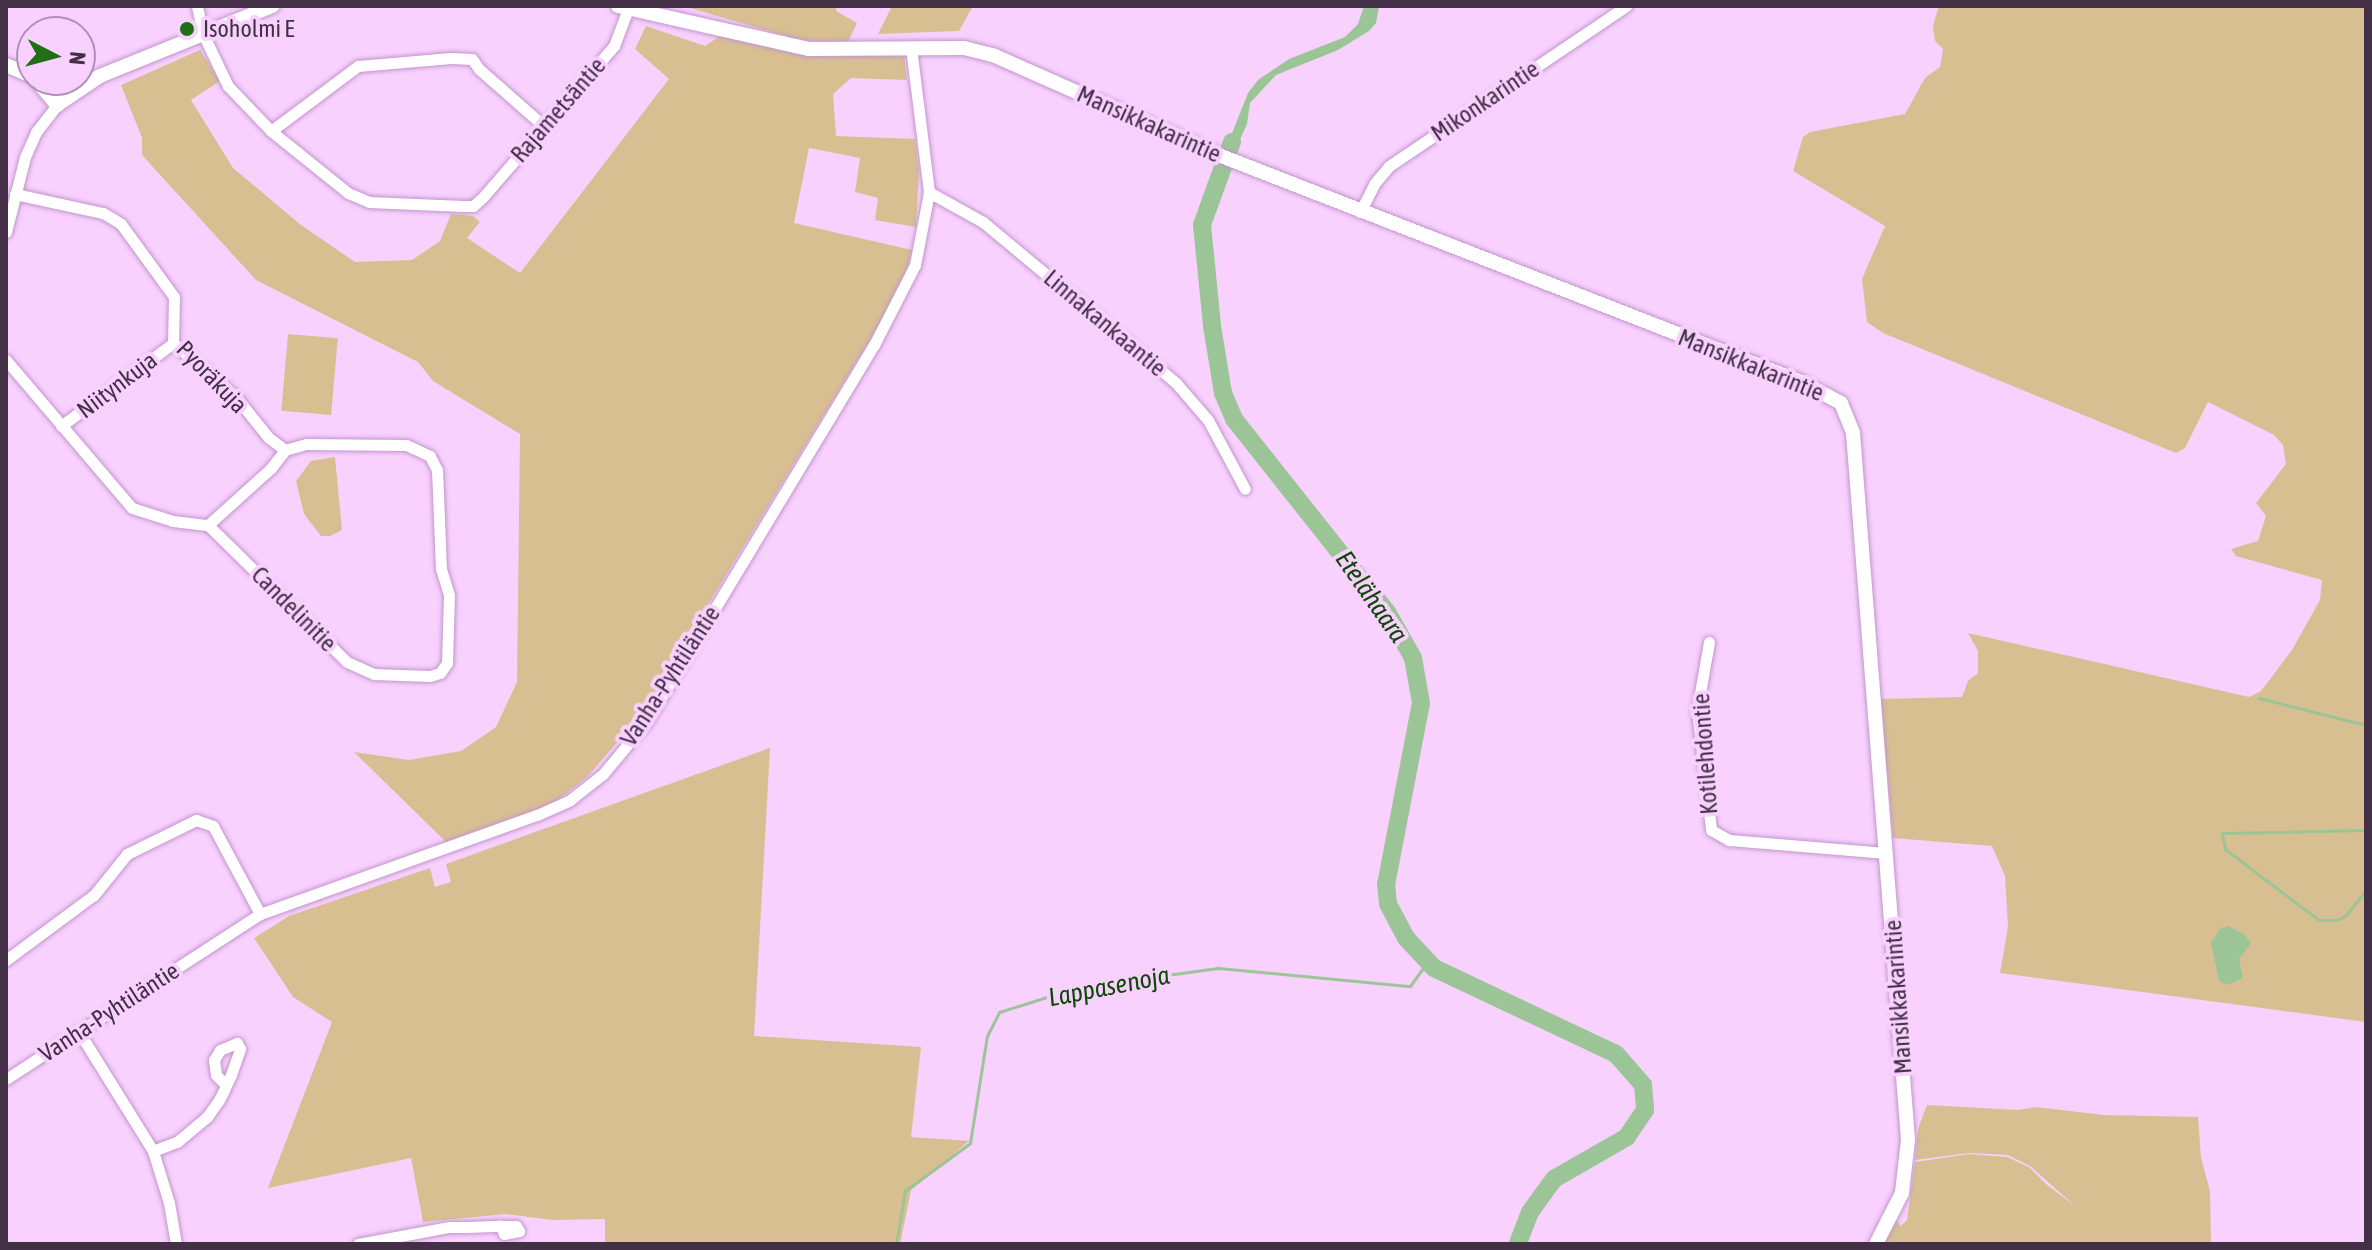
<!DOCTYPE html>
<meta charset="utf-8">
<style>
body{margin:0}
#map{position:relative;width:2372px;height:1250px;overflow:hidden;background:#f8d1ff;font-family:"Asap Condensed",sans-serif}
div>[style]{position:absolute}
.green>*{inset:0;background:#d8bf92;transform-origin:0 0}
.water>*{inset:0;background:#9bc596}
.stream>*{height:3px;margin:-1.5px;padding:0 1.5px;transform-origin:1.5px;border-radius:1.5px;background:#9bc596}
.river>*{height:18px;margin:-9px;padding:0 9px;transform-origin:9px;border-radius:9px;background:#9bc596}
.roads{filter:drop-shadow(0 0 2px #c495cc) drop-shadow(0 0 2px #c495cc)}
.minor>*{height:11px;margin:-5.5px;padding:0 5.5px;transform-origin:5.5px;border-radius:5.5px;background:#fff}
.tertiary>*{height:14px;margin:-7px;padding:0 7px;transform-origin:7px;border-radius:7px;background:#fff}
.dots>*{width:22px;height:22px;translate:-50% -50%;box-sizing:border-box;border:4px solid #f8d1ff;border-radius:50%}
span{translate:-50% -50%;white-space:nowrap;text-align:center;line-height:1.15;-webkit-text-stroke:8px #f8d1ff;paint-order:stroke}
.poi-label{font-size:24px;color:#433046}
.left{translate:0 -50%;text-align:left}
.street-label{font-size:24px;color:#433046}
.water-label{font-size:26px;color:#0e4807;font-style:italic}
.frame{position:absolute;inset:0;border:8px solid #433046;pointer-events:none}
.north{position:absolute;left:16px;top:16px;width:80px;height:80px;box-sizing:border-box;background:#f8d1ff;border:2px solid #b091b5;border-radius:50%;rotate:96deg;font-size:22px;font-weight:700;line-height:32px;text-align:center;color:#433046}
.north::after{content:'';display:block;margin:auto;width:28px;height:36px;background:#1f6f16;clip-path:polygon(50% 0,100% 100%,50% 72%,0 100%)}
</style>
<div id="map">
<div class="green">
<i style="clip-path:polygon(683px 6px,837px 6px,836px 11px,857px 23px,847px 44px,796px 39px)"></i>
<i style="clip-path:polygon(892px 6px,973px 6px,959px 31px,878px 34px)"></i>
<i style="clip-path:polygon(1939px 6px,2366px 6px,2366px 1022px,2000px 973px,2008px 927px,2005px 876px,1992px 846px,1893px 838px,1881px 699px,1962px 697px,1968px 681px,1978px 673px,1978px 651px,1968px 633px,2249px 697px,2261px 691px,2292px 650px,2320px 600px,2322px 580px,2236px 556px,2231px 549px,2258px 541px,2266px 516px,2256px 503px,2286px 464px,2283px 445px,2274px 435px,2208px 402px,2185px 448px,2176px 453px,1883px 333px,1867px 322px,1862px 279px,1885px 226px,1793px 171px,1803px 137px,1810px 132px,1905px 114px,1925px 78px,1940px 67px,1943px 49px,1935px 41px,1933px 26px)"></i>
<i style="clip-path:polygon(646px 26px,705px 46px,720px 36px,825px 55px,904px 56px,907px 80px,851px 78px,833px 94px,836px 136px,915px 139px,919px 171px,916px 227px,875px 220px,878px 198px,855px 192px,860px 158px,809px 148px,794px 223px,912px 250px,906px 273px,885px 315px,639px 717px,587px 777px,554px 803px,446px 842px,354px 752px,409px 760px,461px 751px,496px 727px,517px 682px,520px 434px,433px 381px,418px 362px,256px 280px,142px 155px,142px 138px,121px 85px,200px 50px,220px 81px,191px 100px,233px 168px,301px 225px,355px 262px,412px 260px,440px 241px,451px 214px,473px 216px,480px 222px,467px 238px,520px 273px,669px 79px,635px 49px)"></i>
<i style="left:288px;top:334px;width:50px;height:77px;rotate:5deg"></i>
<i style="clip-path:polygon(335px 457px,342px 530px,330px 536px,321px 536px,304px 514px,296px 481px,311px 461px)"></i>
<i style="clip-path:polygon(770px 748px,754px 1036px,921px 1047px,911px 1137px,969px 1141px,911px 1190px,900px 1244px,605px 1244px,605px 1219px,553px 1220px,506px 1214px,423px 1222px,411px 1158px,268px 1188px,332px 1022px,293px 997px,254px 938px,289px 916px,430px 868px,435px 887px,451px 882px,446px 864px)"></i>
<i style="clip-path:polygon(1927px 1105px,2018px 1110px,2035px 1107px,2104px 1115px,2198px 1117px,2201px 1158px,2210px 1191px,2211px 1244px,1883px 1244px,1895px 1219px,1901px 1226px,1907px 1220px,1915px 1162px,1969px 1154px,2007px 1157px,2029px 1167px,2046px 1184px,2076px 1207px,2030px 1166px,2008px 1155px,1969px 1153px,1915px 1160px,1918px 1129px)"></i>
</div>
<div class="water">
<i style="clip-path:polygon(1364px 6px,1379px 6px,1376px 23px,1369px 31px,1338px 50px,1276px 75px,1250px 103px,1247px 124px,1233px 155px,1225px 151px,1248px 93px,1258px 80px,1289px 59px,1345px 37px,1358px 24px)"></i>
<i style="clip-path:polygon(2228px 926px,2245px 935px,2251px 943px,2239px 959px,2243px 978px,2227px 985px,2219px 981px,2211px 942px,2221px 928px)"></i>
</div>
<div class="stream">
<i style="left:2259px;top:698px;width:110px;rotate:14.2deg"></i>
<i style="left:2366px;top:830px;width:144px;rotate:178.8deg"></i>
<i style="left:2222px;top:833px;width:16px;rotate:79deg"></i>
<i style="left:2225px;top:849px;width:118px;rotate:37.1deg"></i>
<i style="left:2319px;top:920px;width:18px"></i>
<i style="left:2337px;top:920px;width:9px;rotate:-27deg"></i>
<i style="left:2345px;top:916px;width:33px;rotate:-51deg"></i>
<i style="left:896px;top:1244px;width:54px;rotate:-80.4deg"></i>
<i style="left:905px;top:1191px;width:81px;rotate:-36.4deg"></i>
<i style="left:970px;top:1143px;width:108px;rotate:-81deg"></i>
<i style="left:987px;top:1036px;width:27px;rotate:-63deg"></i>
<i style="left:999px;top:1012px;width:84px;rotate:-17.4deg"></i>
<i style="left:1079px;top:987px;width:140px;rotate:-7.8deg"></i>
<i style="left:1218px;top:968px;width:193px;rotate:5.4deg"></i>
<i style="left:1410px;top:986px;width:31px;rotate:-54deg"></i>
</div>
<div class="river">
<i style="left:1232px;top:142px;width:88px;rotate:109.9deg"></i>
<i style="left:1202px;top:225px;width:101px;rotate:84.3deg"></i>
<i style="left:1212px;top:326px;width:68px;rotate:80.7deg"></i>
<i style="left:1223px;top:393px;width:28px;rotate:67deg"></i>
<i style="left:1234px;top:419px;width:246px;rotate:51.6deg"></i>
<i style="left:1387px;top:612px;width:53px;rotate:60.5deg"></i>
<i style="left:1413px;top:658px;width:46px;rotate:79.9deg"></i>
<i style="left:1421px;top:703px;width:184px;rotate:100.9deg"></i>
<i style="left:1386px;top:884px;width:20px;rotate:84deg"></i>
<i style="left:1388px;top:904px;width:38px;rotate:62deg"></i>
<i style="left:1406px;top:938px;width:41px;rotate:47deg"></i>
<i style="left:1434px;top:968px;width:201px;rotate:25.3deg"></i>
<i style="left:1616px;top:1054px;width:41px;rotate:48.9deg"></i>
<i style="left:1643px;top:1085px;width:25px;rotate:85deg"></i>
<i style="left:1645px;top:1110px;width:32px;rotate:124deg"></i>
<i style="left:1627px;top:1137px;width:84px;rotate:150.1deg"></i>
<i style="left:1554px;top:1179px;width:41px;rotate:126deg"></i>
<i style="left:1530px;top:1212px;width:34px;rotate:111deg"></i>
</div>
<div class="roads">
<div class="minor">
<i style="left:197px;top:6px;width:29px;rotate:78deg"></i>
<i style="left:203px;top:34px;width:58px;rotate:64.3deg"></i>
<i style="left:228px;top:86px;width:62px;rotate:46.3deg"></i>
<i style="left:271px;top:131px;width:99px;rotate:38.8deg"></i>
<i style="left:348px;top:193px;width:23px;rotate:23deg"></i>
<i style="left:369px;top:202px;width:94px;rotate:2.4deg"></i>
<i style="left:463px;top:206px;width:10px"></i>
<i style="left:473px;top:206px;width:13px;rotate:-42deg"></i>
<i style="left:483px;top:197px;width:200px;rotate:-49.1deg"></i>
<i style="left:614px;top:46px;width:43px;rotate:-69.4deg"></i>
<i style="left:271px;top:131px;width:109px;rotate:-36.8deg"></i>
<i style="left:358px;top:66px;width:93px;rotate:-4.9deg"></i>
<i style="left:451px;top:58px;width:21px;rotate:3deg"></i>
<i style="left:472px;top:59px;width:12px;rotate:55deg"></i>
<i style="left:479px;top:69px;width:88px;rotate:41.3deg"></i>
<i style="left:929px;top:192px;width:62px;rotate:29.1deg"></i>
<i style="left:983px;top:222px;width:251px;rotate:39.8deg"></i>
<i style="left:1176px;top:383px;width:49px;rotate:49.1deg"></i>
<i style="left:1208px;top:420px;width:78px;rotate:61.8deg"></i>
<i style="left:15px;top:194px;width:90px;rotate:12.2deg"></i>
<i style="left:103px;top:213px;width:21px;rotate:31deg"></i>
<i style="left:121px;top:224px;width:90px;rotate:54deg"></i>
<i style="left:174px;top:297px;width:46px;rotate:91.2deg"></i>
<i style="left:1360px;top:212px;width:31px;rotate:-63deg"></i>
<i style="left:1374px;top:184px;width:23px;rotate:-50deg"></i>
<i style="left:1389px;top:166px;width:286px;rotate:-34deg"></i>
<i style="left:6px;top:232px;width:77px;rotate:-75.8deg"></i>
<i style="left:25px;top:157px;width:27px;rotate:-66deg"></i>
<i style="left:36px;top:132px;width:34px;rotate:-52deg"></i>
<i style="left:6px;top:360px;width:194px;rotate:49.6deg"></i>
<i style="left:132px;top:508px;width:43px;rotate:17.6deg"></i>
<i style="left:173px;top:521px;width:35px;rotate:7deg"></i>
<i style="left:208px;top:525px;width:195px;rotate:44.6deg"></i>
<i style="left:347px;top:662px;width:30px;rotate:24deg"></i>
<i style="left:374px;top:674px;width:56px;rotate:2deg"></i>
<i style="left:430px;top:676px;width:10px;rotate:-17deg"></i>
<i style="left:440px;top:673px;width:12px;rotate:-55deg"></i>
<i style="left:447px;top:663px;width:68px;rotate:-88.3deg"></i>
<i style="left:449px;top:595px;width:27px;rotate:-107deg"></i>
<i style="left:441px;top:569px;width:99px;rotate:-92.3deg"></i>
<i style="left:437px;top:470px;width:16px;rotate:-117deg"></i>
<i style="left:430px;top:456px;width:26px;rotate:-155deg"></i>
<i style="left:406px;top:445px;width:100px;rotate:-179.4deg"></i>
<i style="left:306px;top:444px;width:22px;rotate:164deg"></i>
<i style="left:285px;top:450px;width:21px;rotate:-143deg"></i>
<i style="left:268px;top:437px;width:51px;rotate:-128.7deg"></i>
<i style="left:236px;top:397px;width:83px;rotate:-139.4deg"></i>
<i style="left:61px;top:426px;width:139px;rotate:-36.5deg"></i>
<i style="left:208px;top:525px;width:85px;rotate:-42.1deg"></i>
<i style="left:271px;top:468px;width:23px;rotate:-52deg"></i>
<i style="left:1709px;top:642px;width:69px;rotate:100deg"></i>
<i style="left:1697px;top:710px;width:121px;rotate:83.3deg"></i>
<i style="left:1711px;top:830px;width:21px;rotate:29deg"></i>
<i style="left:1729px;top:840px;width:158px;rotate:4.7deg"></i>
<i style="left:6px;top:960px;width:109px;rotate:-36.5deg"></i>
<i style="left:94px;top:895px;width:53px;rotate:-51.2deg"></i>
<i style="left:127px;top:854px;width:77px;rotate:-26.2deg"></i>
<i style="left:196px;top:820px;width:18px;rotate:19deg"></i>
<i style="left:213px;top:826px;width:100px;rotate:61.9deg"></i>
<i style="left:79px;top:1032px;width:140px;rotate:58.1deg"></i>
<i style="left:153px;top:1151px;width:54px;rotate:72.9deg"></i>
<i style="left:169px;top:1203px;width:42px;rotate:80.3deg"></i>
<i style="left:6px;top:1079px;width:303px;rotate:-33deg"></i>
<i style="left:260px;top:914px;width:294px;rotate:-19.7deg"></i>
<i style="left:537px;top:815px;width:36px;rotate:-24deg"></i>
<i style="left:570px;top:800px;width:42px;rotate:-38.2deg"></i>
<i style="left:603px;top:774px;width:69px;rotate:-50.3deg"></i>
<i style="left:647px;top:721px;width:439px;rotate:-58.9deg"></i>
<i style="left:874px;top:345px;width:90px;rotate:-62.9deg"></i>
<i style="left:915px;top:265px;width:74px;rotate:-79.1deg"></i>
<i style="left:929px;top:192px;width:145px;rotate:-97.1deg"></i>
<i style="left:153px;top:1151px;width:26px;rotate:-21deg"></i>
<i style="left:177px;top:1142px;width:39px;rotate:-40deg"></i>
<i style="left:207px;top:1117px;width:21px;rotate:-55deg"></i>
<i style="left:219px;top:1100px;width:9px;rotate:-63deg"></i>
<i style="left:223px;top:1092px;width:19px;rotate:-65deg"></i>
<i style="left:231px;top:1075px;width:28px;rotate:-71deg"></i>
<i style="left:240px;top:1049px;width:7px;rotate:-117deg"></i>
<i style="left:237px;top:1043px;width:18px;rotate:158deg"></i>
<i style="left:220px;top:1050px;width:12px;rotate:121deg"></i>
<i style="left:214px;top:1060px;width:15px;rotate:82deg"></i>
<i style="left:216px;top:1075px;width:14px;rotate:45deg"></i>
<i style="left:358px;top:1244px;width:93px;rotate:-10.6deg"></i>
<i style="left:449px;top:1227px;width:17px"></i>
<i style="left:466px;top:1227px;width:35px;rotate:-2deg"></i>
<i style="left:501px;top:1226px;width:15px"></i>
<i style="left:516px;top:1226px;width:6px;rotate:59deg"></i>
<i style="left:519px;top:1231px;width:15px;rotate:169deg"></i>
<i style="left:504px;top:1234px;width:9px;rotate:-111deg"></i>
</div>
<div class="tertiary">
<i style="left:618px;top:6px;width:196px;rotate:12.7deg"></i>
<i style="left:809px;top:49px;width:155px;rotate:-0.4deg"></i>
<i style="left:964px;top:48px;width:32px;rotate:14deg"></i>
<i style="left:995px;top:56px;width:242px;rotate:23.9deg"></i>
<i style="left:1216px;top:154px;width:628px;rotate:21.29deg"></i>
<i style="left:1801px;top:382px;width:45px;rotate:27.7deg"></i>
<i style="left:1841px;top:403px;width:32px;rotate:68deg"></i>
<i style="left:1853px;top:433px;width:709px;rotate:85.55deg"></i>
<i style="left:1908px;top:1140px;width:53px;rotate:96.5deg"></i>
<i style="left:1902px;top:1193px;width:57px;rotate:117deg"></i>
<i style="left:6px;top:65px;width:28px;rotate:23deg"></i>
<i style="left:36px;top:80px;width:33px;rotate:50deg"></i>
<i style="left:57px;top:105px;width:52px;rotate:-34deg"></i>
<i style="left:100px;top:76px;width:186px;rotate:-22.1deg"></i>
</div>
</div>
<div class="dots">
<i style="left:187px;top:29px;background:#1f6f16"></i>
</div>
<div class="poi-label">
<span class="left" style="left:203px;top:29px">Isoholmi E</span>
</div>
<div class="street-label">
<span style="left:1485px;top:101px;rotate:-34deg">Mikonkarintie</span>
<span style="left:558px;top:110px;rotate:-49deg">Rajametsäntie</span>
<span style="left:1149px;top:124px;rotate:24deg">Mansikkakarintie</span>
<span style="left:1105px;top:323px;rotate:40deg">Linnakankaantie</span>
<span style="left:1751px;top:365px;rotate:22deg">Mansikkakarintie</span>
<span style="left:212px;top:377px;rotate:46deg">Pyoräkuja</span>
<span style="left:117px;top:385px;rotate:-37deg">Niitynkuja</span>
<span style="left:294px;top:609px;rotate:45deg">Candelinitie</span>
<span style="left:670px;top:676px;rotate:-57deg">Vanha-Pyhtiläntie</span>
<span style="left:1705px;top:754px;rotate:-94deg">Kotilehdontie</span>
<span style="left:1898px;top:997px;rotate:-94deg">Mansikkakarintie</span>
<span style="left:109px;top:1012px;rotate:-33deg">Vanha-Pyhtiläntie</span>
</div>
<div class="water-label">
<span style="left:1371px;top:597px;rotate:55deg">Etelähaara</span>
<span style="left:1109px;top:987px;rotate:-11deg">Lappasenoja</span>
</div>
<div class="frame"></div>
<div class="north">N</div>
</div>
